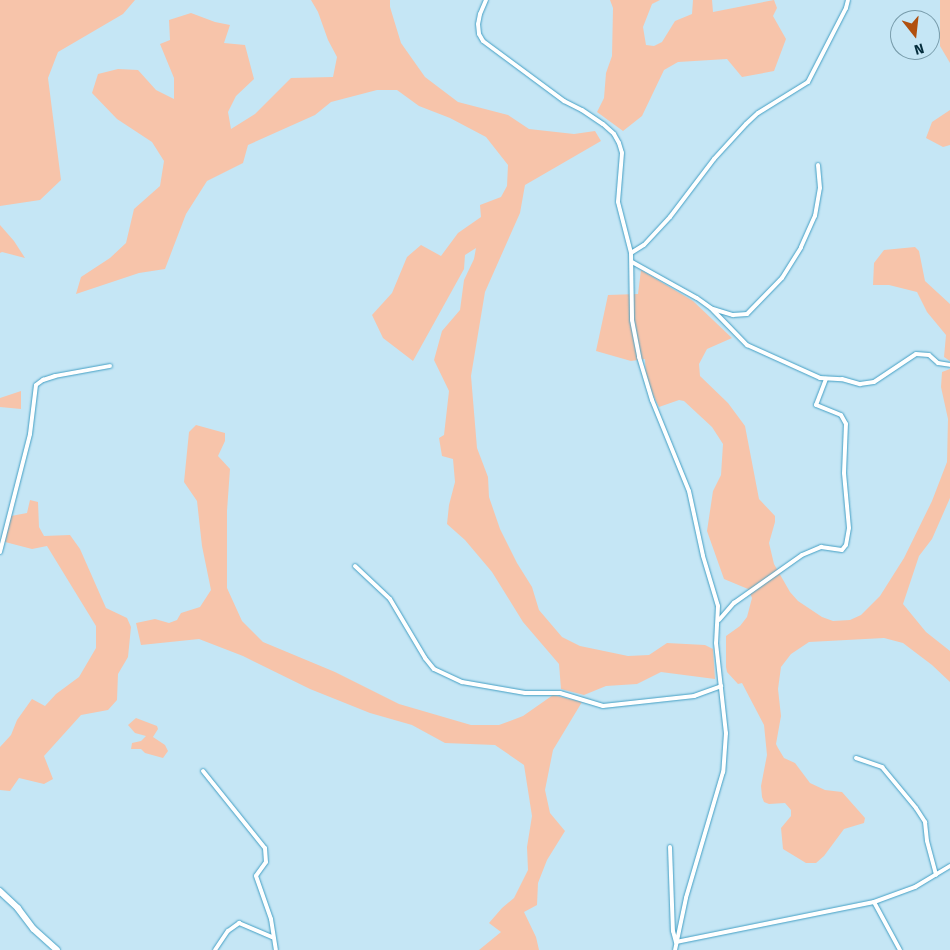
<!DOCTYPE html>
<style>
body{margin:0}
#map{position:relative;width:950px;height:950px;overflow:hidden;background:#c5e6f5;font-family:"Fira Sans",sans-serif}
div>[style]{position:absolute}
.green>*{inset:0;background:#f7c4aa}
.roads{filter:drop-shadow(0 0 1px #439fc4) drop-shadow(0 0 1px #439fc4)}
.street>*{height:4px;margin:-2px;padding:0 2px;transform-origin:2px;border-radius:2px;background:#fff}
.secondary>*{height:5.5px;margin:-2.75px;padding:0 2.75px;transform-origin:2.75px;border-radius:2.75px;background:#fff}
span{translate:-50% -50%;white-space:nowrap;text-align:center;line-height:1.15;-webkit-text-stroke:4px #c5e6f5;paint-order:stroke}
.north{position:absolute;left:890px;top:10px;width:50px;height:50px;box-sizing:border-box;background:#c5e6f5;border:1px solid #789cab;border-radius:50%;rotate:164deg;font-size:14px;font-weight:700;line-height:20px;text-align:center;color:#042d3c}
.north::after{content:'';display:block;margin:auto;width:18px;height:22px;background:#b1500e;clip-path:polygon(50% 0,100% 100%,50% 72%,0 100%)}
</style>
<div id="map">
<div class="green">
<i style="clip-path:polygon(0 0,135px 0,123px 14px,58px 52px,48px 78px,61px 180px,40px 200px,0 206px)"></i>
<i style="clip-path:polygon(311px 0,390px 0,390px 7px,401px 43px,425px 77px,458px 102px,508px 115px,529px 129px,574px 134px,595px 131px,601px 141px,525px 185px,520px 213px,485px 292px,471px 376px,477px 448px,488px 477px,489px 497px,500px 529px,517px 563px,532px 587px,539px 610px,562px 637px,580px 646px,628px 656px,649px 655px,667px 643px,705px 645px,713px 649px,715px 679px,661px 672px,637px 684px,606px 686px,584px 695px,561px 689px,559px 664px,523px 622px,492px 572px,465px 540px,447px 524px,449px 505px,455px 482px,453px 459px,442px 456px,439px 438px,444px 435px,449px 391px,434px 360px,442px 331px,460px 310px,464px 280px,474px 259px,476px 248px,465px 255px,464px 269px,413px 361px,383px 338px,372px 315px,392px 293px,407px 257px,421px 245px,441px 256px,458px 233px,481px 217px,480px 205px,501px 197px,507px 186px,508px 165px,486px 137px,450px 118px,419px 106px,397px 90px,377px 90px,331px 102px,315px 115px,248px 145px,243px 163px,207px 181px,186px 214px,165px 269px,139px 273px,76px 294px,81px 277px,110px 258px,126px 243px,134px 209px,160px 186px,164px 161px,152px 142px,117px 119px,92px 93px,98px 74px,118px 69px,138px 70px,156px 90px,174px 99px,174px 78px,160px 44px,170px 40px,169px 20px,191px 13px,215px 22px,230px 25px,224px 43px,245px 45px,254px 79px,236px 96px,228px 112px,231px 129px,255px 114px,291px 78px,333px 77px,337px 57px,328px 40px,318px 12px)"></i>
<i style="clip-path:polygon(610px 0,660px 0,652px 4px,643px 27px,646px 45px,654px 46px,662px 42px,675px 21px,692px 14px,693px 0,712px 0,713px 12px,774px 0,777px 8px,773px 16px,786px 39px,774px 71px,742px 77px,727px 59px,678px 62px,664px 70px,642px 116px,623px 131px,597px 112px,604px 98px,606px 73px,612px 56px,613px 8px)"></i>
<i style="clip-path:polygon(940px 0,950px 0,950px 63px,940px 46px)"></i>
<i style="clip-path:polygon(950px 110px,950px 145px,943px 147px,926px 138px,932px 122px)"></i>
<i style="clip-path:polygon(0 225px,14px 241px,25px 258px,2px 252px,0 253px)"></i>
<i style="clip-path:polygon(915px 247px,919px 251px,925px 281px,950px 304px,950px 361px,944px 357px,946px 335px,927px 312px,917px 292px,889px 285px,873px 285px,874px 263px,884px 250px)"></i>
<i style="clip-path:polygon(641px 270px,693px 301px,732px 338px,707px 349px,699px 364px,700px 376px,728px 403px,745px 426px,759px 499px,775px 516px,775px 522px,769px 543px,774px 564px,790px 592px,798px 601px,822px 617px,833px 621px,850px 620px,861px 615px,880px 596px,904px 558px,932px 501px,947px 462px,948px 419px,941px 387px,942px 372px,950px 369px,950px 498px,932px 539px,919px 556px,903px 604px,926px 632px,950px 651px,950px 682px,932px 665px,903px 643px,884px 638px,809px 642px,791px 654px,781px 667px,778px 689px,781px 716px,776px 744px,778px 748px,784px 758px,795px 763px,810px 783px,825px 790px,842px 792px,865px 818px,864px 823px,844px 829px,824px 856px,816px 863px,806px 863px,783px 849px,781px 828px,791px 816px,791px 810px,785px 803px,769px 804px,764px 802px,762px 797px,761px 786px,767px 755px,764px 725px,742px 683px,738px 684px,727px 672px,726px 667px,726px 636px,740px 626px,747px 617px,752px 598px,748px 589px,724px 579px,707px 531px,713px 491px,721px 475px,723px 444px,712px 427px,684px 401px,679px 400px,659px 407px,646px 381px,645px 359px,631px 361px,596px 351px,608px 295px,638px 294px)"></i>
<i style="clip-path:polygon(21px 391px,21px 409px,0 407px,0 398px)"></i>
<i style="clip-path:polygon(196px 425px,225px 433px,225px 441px,218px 456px,230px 469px,227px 511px,227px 588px,242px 621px,263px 642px,335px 672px,399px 704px,471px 725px,499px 725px,523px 716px,553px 695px,582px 702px,553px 750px,545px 790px,550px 813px,565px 831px,547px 860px,538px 883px,537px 905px,524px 912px,536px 937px,539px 950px,479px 950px,501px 932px,489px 923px,502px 908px,514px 898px,528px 870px,527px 847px,532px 816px,524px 765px,495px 745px,445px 743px,412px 725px,370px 713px,310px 689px,243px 656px,199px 639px,141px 645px,136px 623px,155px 619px,169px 623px,177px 620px,181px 613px,200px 607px,211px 590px,202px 546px,197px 501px,184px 482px,189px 432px)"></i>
<i style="clip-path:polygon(30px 500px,38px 502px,39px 527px,44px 536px,70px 535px,80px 549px,106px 608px,127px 618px,131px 627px,128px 657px,118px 674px,117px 700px,108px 710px,81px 715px,44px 756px,53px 779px,44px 784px,19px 778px,10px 791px,0 790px,0 747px,11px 735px,17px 720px,32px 699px,45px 706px,56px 694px,79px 677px,96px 648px,96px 626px,47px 546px,32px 549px,5px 542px,11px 516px,27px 513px)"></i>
<i style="clip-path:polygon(136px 718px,157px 726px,158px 729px,153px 737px,165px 745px,168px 751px,163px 758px,145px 753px,141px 749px,131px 749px,132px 743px,141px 741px,146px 736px,135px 733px,128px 725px)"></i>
</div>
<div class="roads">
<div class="street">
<i style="left:486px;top:0;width:15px;rotate:113deg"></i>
<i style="left:480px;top:14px;width:10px;rotate:101deg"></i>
<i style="left:478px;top:24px;width:10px;rotate:84deg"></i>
<i style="left:479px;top:34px;width:8px;rotate:60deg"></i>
<i style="left:483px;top:41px;width:101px;rotate:36.5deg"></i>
<i style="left:564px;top:101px;width:20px;rotate:27deg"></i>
<i style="left:582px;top:110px;width:25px;rotate:34deg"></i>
<i style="left:603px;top:124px;width:15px;rotate:42deg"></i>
<i style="left:614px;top:134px;width:10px;rotate:61deg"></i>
<i style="left:619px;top:143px;width:10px;rotate:73deg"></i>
<i style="left:622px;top:153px;width:49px;rotate:94.7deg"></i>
<i style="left:618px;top:202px;width:53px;rotate:75.7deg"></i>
<i style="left:631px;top:253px;width:67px;rotate:89.1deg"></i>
<i style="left:632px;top:320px;width:38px;rotate:79deg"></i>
<i style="left:639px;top:357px;width:45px;rotate:73.2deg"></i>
<i style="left:652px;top:400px;width:98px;rotate:67.9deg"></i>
<i style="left:689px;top:491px;width:66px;rotate:77.8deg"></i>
<i style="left:703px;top:556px;width:52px;rotate:73.3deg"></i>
<i style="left:718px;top:606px;width:37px;rotate:93deg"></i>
<i style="left:716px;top:643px;width:91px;rotate:83.7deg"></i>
<i style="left:726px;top:733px;width:39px;rotate:94deg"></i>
<i style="left:723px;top:772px;width:131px;rotate:106.4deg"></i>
<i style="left:686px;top:898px;width:53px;rotate:101.9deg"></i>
<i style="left:631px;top:253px;width:15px;rotate:-32deg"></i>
<i style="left:644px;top:245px;width:38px;rotate:-47deg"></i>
<i style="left:670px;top:217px;width:73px;rotate:-52.8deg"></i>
<i style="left:714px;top:159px;width:47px;rotate:-47.6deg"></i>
<i style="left:746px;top:124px;width:16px;rotate:-43deg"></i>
<i style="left:758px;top:113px;width:59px;rotate:-31.8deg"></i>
<i style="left:808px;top:82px;width:83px;rotate:-62.8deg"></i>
<i style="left:846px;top:8px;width:8px;rotate:-76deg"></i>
<i style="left:632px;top:262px;width:74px;rotate:29deg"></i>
<i style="left:697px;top:298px;width:17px;rotate:36deg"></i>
<i style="left:711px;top:308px;width:52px;rotate:45.8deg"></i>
<i style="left:747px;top:345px;width:80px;rotate:24.3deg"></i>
<i style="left:820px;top:378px;width:22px;rotate:3deg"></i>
<i style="left:842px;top:379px;width:19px;rotate:16deg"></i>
<i style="left:860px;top:384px;width:14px;rotate:-8deg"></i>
<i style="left:874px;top:382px;width:50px;rotate:-33.7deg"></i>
<i style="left:916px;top:354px;width:13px;rotate:4deg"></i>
<i style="left:929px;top:355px;width:12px;rotate:42deg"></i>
<i style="left:938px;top:363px;width:12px;rotate:9deg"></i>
<i style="left:713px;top:309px;width:21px;rotate:17deg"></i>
<i style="left:733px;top:315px;width:14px;rotate:-4deg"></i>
<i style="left:747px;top:314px;width:50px;rotate:-45.8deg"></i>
<i style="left:782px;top:278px;width:36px;rotate:-58deg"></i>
<i style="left:801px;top:247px;width:34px;rotate:-66deg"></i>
<i style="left:815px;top:216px;width:28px;rotate:-80deg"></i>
<i style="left:820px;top:188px;width:23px;rotate:-95deg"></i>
<i style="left:0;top:552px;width:122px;rotate:-75.7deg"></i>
<i style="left:30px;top:434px;width:49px;rotate:-83deg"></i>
<i style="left:36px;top:385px;width:9px;rotate:-36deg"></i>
<i style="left:43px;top:380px;width:13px;rotate:-18deg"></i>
<i style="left:55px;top:376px;width:56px;rotate:-10.3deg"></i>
<i style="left:355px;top:566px;width:48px;rotate:43.3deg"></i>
<i style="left:390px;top:599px;width:69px;rotate:59.3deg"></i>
<i style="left:425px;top:658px;width:14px;rotate:51deg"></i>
<i style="left:434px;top:669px;width:31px;rotate:25deg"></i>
<i style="left:462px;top:682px;width:64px;rotate:9.9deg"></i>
<i style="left:525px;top:693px;width:35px"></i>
<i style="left:560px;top:693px;width:45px;rotate:16.8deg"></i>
<i style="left:603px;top:706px;width:92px;rotate:-6.3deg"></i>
<i style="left:694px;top:696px;width:29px;rotate:-20deg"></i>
<i style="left:719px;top:620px;width:23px;rotate:-49deg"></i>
<i style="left:734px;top:603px;width:83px;rotate:-35.2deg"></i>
<i style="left:802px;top:555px;width:21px;rotate:-23deg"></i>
<i style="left:821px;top:547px;width:21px;rotate:8deg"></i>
<i style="left:842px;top:550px;width:6px;rotate:-51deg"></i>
<i style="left:846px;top:545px;width:17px;rotate:-80deg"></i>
<i style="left:849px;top:528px;width:55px;rotate:-95.2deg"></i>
<i style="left:844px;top:473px;width:49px;rotate:-87.7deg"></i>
<i style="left:846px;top:424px;width:10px;rotate:-119deg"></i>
<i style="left:841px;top:415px;width:27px;rotate:-158deg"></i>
<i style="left:816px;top:405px;width:28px;rotate:-69deg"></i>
<i style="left:856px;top:758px;width:28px;rotate:19deg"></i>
<i style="left:882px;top:767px;width:53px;rotate:50.3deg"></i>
<i style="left:916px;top:808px;width:17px;rotate:57deg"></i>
<i style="left:925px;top:822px;width:19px;rotate:84deg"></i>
<i style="left:927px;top:841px;width:35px;rotate:75deg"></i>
<i style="left:203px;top:771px;width:99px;rotate:51.2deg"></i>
<i style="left:265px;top:848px;width:14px;rotate:86deg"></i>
<i style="left:266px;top:862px;width:17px;rotate:126deg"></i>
<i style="left:256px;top:876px;width:46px;rotate:70.8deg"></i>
<i style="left:271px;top:919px;width:31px;rotate:81deg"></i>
<i style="left:670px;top:847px;width:84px;rotate:88deg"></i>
<i style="left:673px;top:931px;width:11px;rotate:75deg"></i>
<i style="left:676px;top:942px;width:202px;rotate:-11.4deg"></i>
<i style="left:874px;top:902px;width:44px;rotate:-20.1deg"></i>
<i style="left:915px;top:887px;width:41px;rotate:-31deg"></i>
<i style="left:874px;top:902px;width:55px;rotate:61.6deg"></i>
<i style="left:215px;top:950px;width:23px;rotate:-56deg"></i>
<i style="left:228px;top:931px;width:14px;rotate:-36deg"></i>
<i style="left:239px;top:923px;width:36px;rotate:23deg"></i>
</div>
<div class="secondary">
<i style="left:0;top:891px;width:25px;rotate:43deg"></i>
<i style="left:18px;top:908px;width:26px;rotate:53deg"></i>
<i style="left:34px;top:929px;width:31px;rotate:42deg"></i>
</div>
</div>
<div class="north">N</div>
</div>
